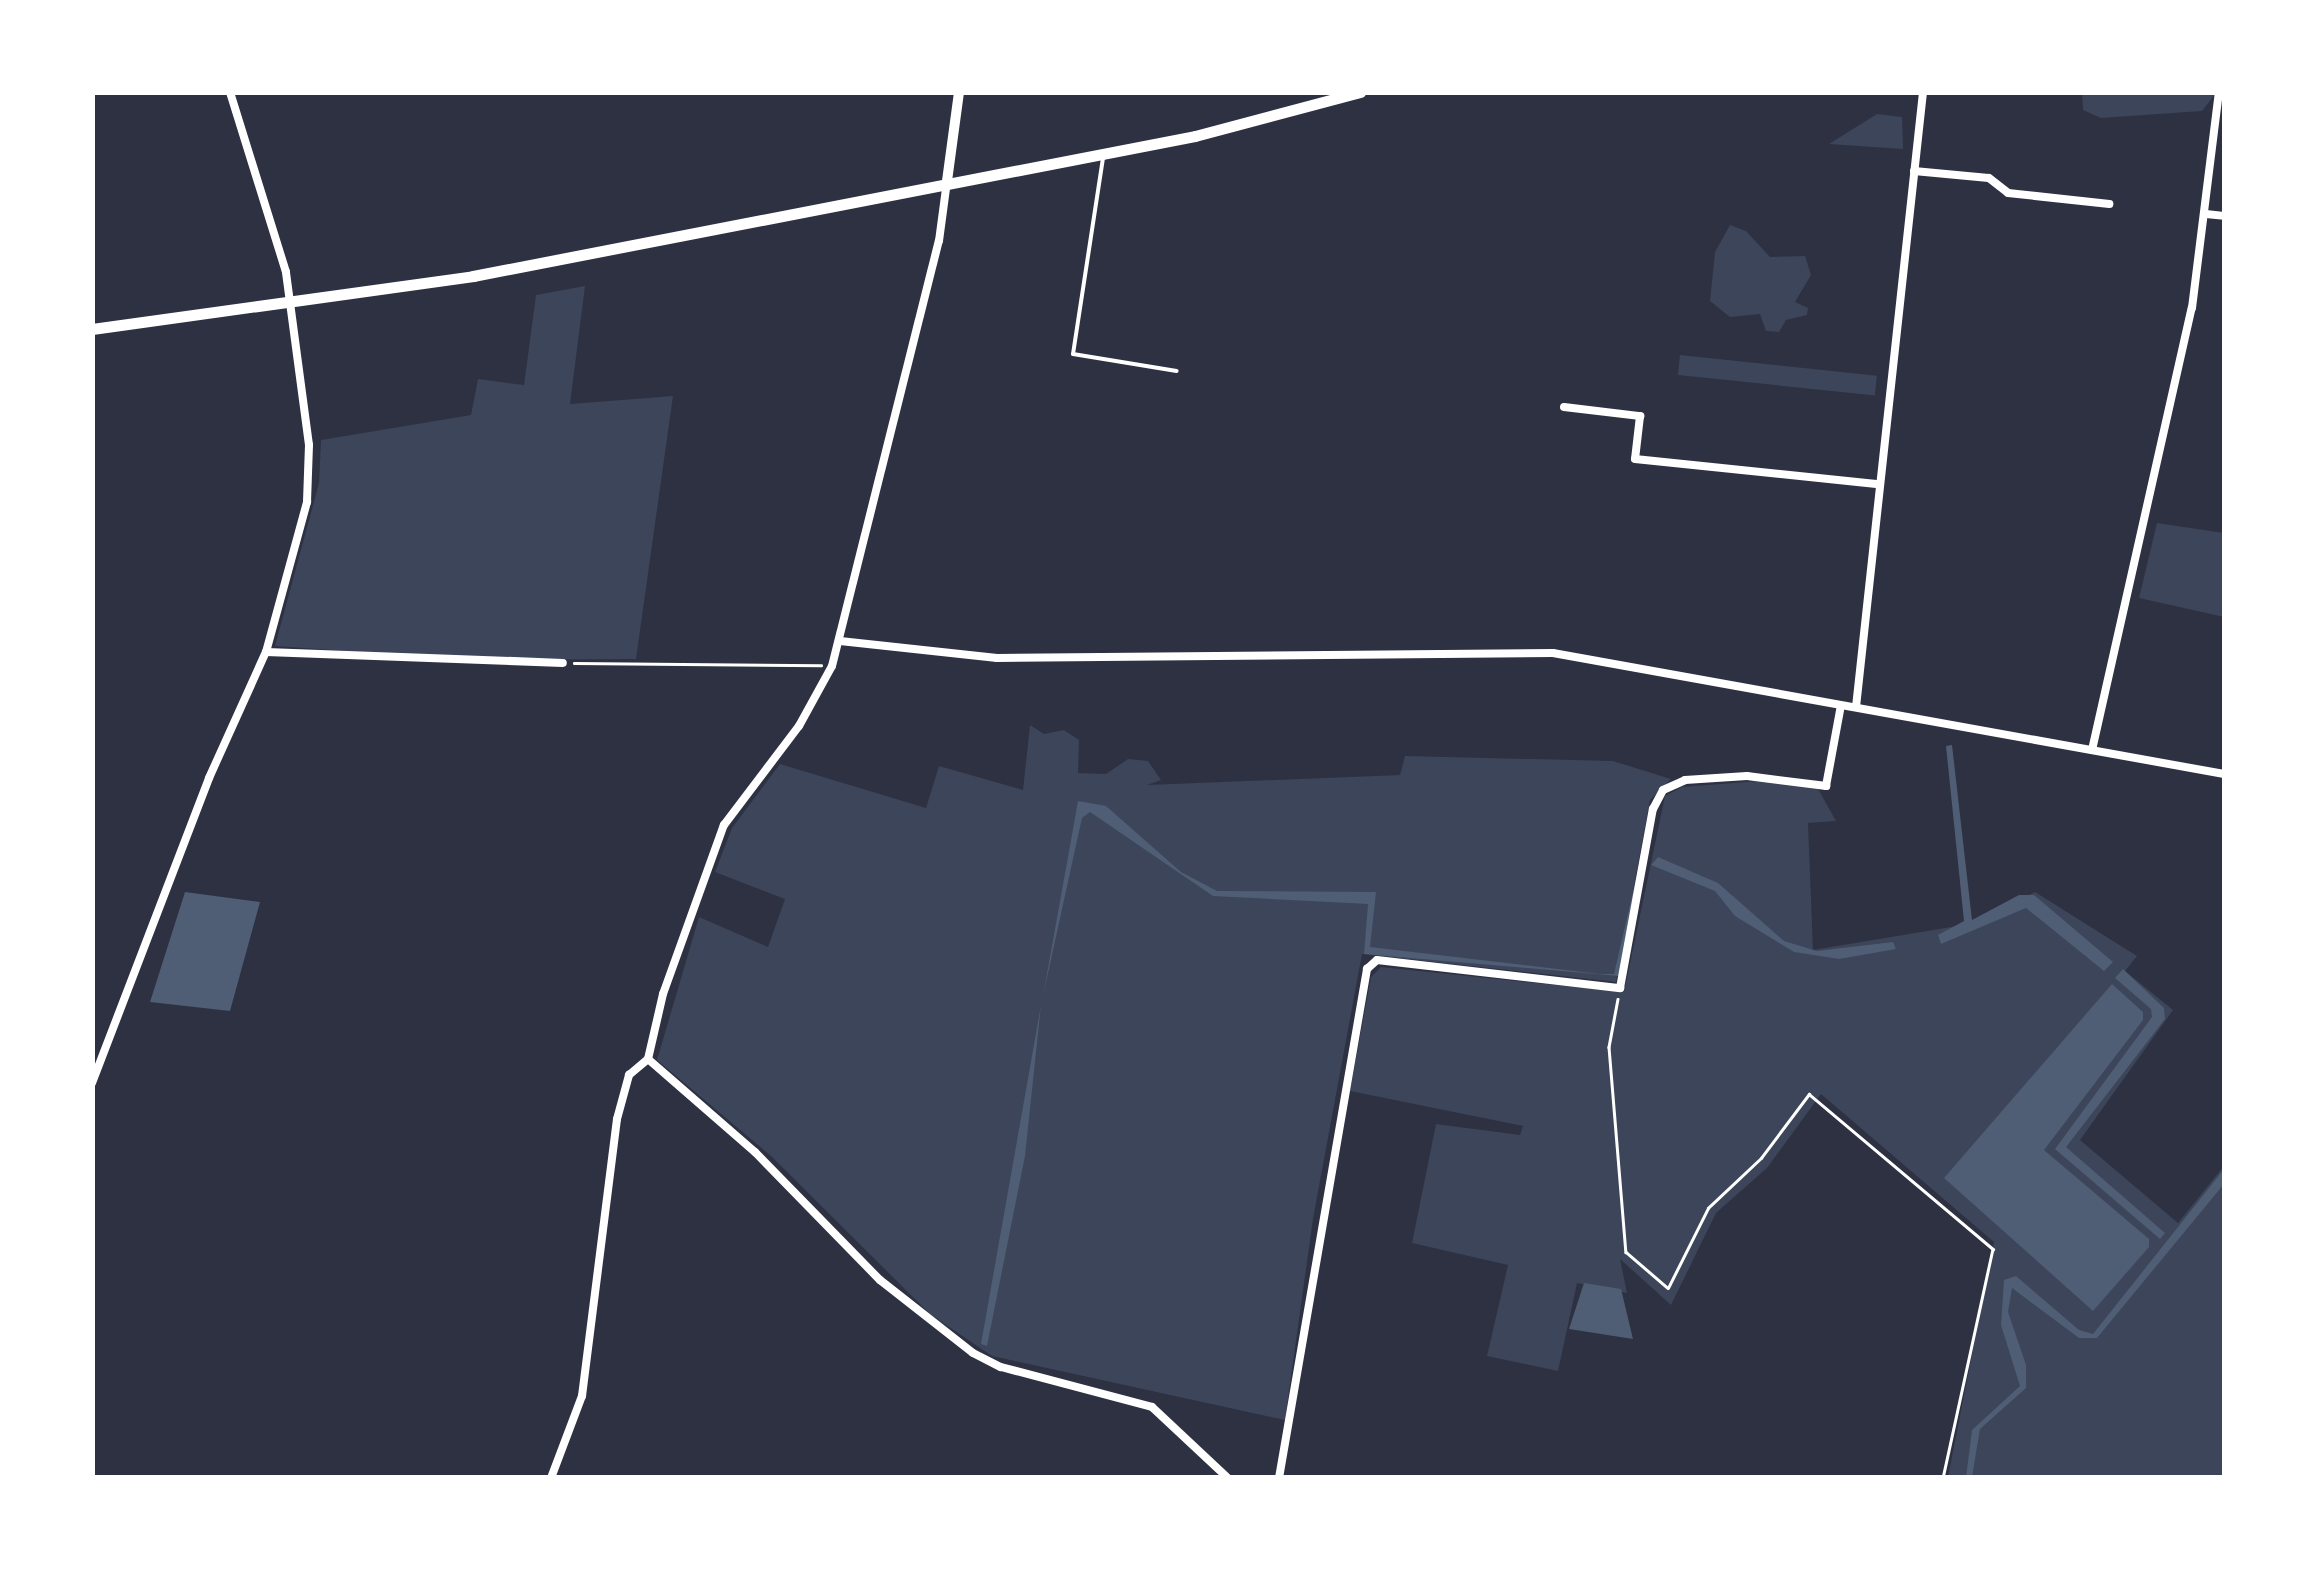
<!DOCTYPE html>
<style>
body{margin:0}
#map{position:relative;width:2317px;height:1570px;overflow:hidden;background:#2d3142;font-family:Ubuntu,sans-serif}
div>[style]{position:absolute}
.green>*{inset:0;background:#3c4559;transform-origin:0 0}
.water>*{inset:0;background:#4f5d75}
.path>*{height:2.5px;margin:-1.25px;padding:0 1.25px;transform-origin:1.25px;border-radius:1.25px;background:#fff}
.service>*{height:4px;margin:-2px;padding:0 2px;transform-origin:2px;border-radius:2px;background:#fff}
.minor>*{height:8px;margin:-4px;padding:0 4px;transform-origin:4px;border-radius:4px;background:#fff}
.tertiary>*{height:10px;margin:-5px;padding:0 5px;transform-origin:5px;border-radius:5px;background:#fff}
.secondary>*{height:11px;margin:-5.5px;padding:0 5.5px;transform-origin:5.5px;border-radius:5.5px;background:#fff}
span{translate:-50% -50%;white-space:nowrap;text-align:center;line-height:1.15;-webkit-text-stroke:10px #fff;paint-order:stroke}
.frame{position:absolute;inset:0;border:95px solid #fff;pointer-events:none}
</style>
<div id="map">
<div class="green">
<i style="clip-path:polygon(2082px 93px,2216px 93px,2202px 111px,2101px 118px,2083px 110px)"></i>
<i style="clip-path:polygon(1877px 114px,1902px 117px,1903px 149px,1829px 144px)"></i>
<i style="clip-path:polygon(1730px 225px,1746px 231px,1770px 257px,1805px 256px,1811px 275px,1795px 302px,1808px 308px,1807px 315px,1786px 320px,1779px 332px,1766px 331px,1760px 314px,1730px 317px,1710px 301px,1715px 252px)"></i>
<i style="clip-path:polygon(585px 286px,570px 404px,673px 396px,636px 659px,474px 660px,275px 646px,319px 483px,321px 440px,471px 415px,478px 379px,524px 385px,536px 295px)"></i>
<i style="left:1680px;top:355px;width:198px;height:20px;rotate:6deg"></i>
<i style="clip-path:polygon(2157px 523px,2224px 533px,2224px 617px,2139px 598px)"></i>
<i style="clip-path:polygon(1030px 725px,1044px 734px,1064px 730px,1079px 740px,1078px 773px,1106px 774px,1128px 759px,1148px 761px,1161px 780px,1147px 785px,1400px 775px,1405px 756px,1613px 761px,1671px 779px,1650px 800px,1616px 982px,1362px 954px,1313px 1219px,1285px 1420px,992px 1356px,930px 1314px,771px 1156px,657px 1060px,699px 917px,768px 947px,785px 899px,715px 872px,732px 828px,780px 764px,926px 808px,939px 766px,1023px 790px)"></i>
<i style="clip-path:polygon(1759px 781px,1817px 787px,1836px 821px,1808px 823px,1813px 950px,1975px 923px,2035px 892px,2137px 956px,2125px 971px,2173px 1010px,2080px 1140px,2178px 1223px,2224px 1166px,2224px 1477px,1948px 1477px,1994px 1242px,1821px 1094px,1767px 1168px,1716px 1213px,1671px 1305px,1620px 1259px,1627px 1293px,1577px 1283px,1558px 1371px,1487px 1356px,1508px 1265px,1412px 1243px,1436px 1124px,1520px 1135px,1523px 1126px,1350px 1091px,1371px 977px,1381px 967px,1624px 992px,1665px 796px,1682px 787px)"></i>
</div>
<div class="water">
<i style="clip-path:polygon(1952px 745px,1972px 920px,2019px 895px,2034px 895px,2113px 962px,2104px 971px,2026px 908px,1941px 944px,1938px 935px,1964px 921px,1946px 746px)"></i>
<i style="clip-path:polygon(1078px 801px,1106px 806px,1181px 872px,1217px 891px,1376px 892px,1370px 947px,1600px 974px,1614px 974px,1641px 857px,1619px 976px,1364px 954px,1368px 904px,1213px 896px,1090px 812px,1082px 818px,1043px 996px)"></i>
<i style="clip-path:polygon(1658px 857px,1718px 883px,1784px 941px,1817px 951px,1893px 942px,1896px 949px,1839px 959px,1794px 952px,1735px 916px,1715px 891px,1651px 865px)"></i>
<i style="clip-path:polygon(185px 892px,260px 902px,230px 1011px,150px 1002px)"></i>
<i style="clip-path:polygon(2123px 969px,2164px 1008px,2165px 1019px,2066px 1147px,2165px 1233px,2160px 1239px,2055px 1149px,2152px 1017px,2151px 1009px,2115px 978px)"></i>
<i style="clip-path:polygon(2112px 984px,2143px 1012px,2143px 1020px,2044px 1150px,2149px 1239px,2149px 1247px,2093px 1311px,1944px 1178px)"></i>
<i style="clip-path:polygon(1041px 1005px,1025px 1156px,987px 1346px,981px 1344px)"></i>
<i style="clip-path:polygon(2224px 1169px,2224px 1184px,2097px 1338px,2079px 1338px,2012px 1288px,2008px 1312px,2026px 1365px,2026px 1388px,1980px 1429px,1972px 1477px,1966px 1477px,1972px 1430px,2020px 1386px,2001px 1325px,2004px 1280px,2016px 1276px,2079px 1330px,2093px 1334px)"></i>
<i style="clip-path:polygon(1584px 1283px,1621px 1289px,1633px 1339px,1569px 1329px)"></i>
</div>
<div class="path">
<i style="left:574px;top:663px;width:247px;rotate:0.5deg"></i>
<i style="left:1618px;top:999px;width:49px;rotate:100.6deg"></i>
<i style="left:1609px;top:1047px;width:206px;rotate:85.3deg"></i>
<i style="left:1626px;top:1252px;width:55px;rotate:40.6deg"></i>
<i style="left:1668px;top:1288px;width:89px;rotate:-63.4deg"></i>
<i style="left:1708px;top:1208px;width:73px;rotate:-43.3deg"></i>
<i style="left:1761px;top:1158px;width:80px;rotate:-53.1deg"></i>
<i style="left:1809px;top:1094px;width:241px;rotate:40.1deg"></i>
<i style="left:1993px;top:1249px;width:234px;rotate:102.3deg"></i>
</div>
<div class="service">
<i style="left:1103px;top:158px;width:198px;rotate:98.7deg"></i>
<i style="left:1073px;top:354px;width:105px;rotate:9.3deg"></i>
</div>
<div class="minor">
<i style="left:1914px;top:171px;width:75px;rotate:5.3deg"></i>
<i style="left:1989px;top:178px;width:24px;rotate:38deg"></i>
<i style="left:2008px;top:193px;width:102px;rotate:6.2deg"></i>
<i style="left:2206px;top:214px;width:18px;rotate:6deg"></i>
<i style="left:1564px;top:407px;width:77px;rotate:6.8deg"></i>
<i style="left:1640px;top:416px;width:43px;rotate:96.6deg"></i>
<i style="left:1635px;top:459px;width:245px;rotate:5.9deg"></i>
<i style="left:840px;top:641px;width:158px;rotate:6.2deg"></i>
<i style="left:997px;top:658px;width:556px;rotate:-0.52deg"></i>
<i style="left:1553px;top:653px;width:682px;rotate:10.22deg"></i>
<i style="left:266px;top:652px;width:297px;rotate:2.1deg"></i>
<i style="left:1856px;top:707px;width:619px;rotate:-83.78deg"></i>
<i style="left:2092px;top:750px;width:453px;rotate:-77.3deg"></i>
<i style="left:2192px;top:308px;width:218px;rotate:-82.9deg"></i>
<i style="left:648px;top:1059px;width:67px;rotate:-77deg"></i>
<i style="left:663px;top:994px;width:180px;rotate:-70.2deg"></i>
<i style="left:724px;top:825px;width:124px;rotate:-52.9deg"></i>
<i style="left:799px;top:726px;width:68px;rotate:-61.2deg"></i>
<i style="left:832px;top:666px;width:438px;rotate:-75.9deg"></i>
<i style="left:939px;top:241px;width:61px;rotate:-82.4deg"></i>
<i style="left:648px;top:1059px;width:142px;rotate:41deg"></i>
<i style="left:755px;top:1152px;width:179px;rotate:45.7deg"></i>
<i style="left:880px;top:1280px;width:118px;rotate:38.1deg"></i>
<i style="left:973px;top:1353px;width:31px;rotate:27deg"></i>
<i style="left:1001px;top:1367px;width:156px;rotate:14.8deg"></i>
<i style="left:1152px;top:1407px;width:104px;rotate:43.1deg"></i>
<i style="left:92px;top:1083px;width:327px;rotate:-69deg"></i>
<i style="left:209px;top:778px;width:138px;rotate:-65.7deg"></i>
<i style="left:266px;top:652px;width:156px;rotate:-74.7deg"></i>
<i style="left:307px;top:502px;width:57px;rotate:-88deg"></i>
<i style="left:309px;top:445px;width:175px;rotate:-97.6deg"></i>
<i style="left:286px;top:272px;width:189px;rotate:-107.3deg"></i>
<i style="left:551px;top:1478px;width:88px;rotate:-69.3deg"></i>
<i style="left:582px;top:1396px;width:279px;rotate:-82.8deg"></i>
<i style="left:617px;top:1119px;width:46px;rotate:-74.7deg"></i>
<i style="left:629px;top:1075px;width:25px;rotate:-40deg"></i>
<i style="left:1279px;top:1478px;width:517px;rotate:-80.19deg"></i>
<i style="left:1367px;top:969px;width:13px;rotate:-42deg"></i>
<i style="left:1377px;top:960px;width:245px;rotate:6.6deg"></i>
<i style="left:1620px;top:988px;width:182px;rotate:-79.6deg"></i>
<i style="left:1653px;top:809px;width:21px;rotate:-62deg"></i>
<i style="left:1663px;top:790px;width:24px;rotate:-24deg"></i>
<i style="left:1685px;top:780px;width:62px;rotate:-3.7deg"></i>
<i style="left:1747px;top:776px;width:80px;rotate:7.2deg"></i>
<i style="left:1826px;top:786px;width:82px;rotate:-79.5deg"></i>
</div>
<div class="tertiary">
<i style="left:947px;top:181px;width:90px;rotate:-82.3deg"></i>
</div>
<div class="secondary">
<i style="left:92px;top:329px;width:385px;rotate:-7.9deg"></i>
<i style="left:473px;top:276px;width:735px;rotate:-10.97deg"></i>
<i style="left:1195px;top:136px;width:171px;rotate:-14.9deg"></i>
</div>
<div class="frame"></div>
</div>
